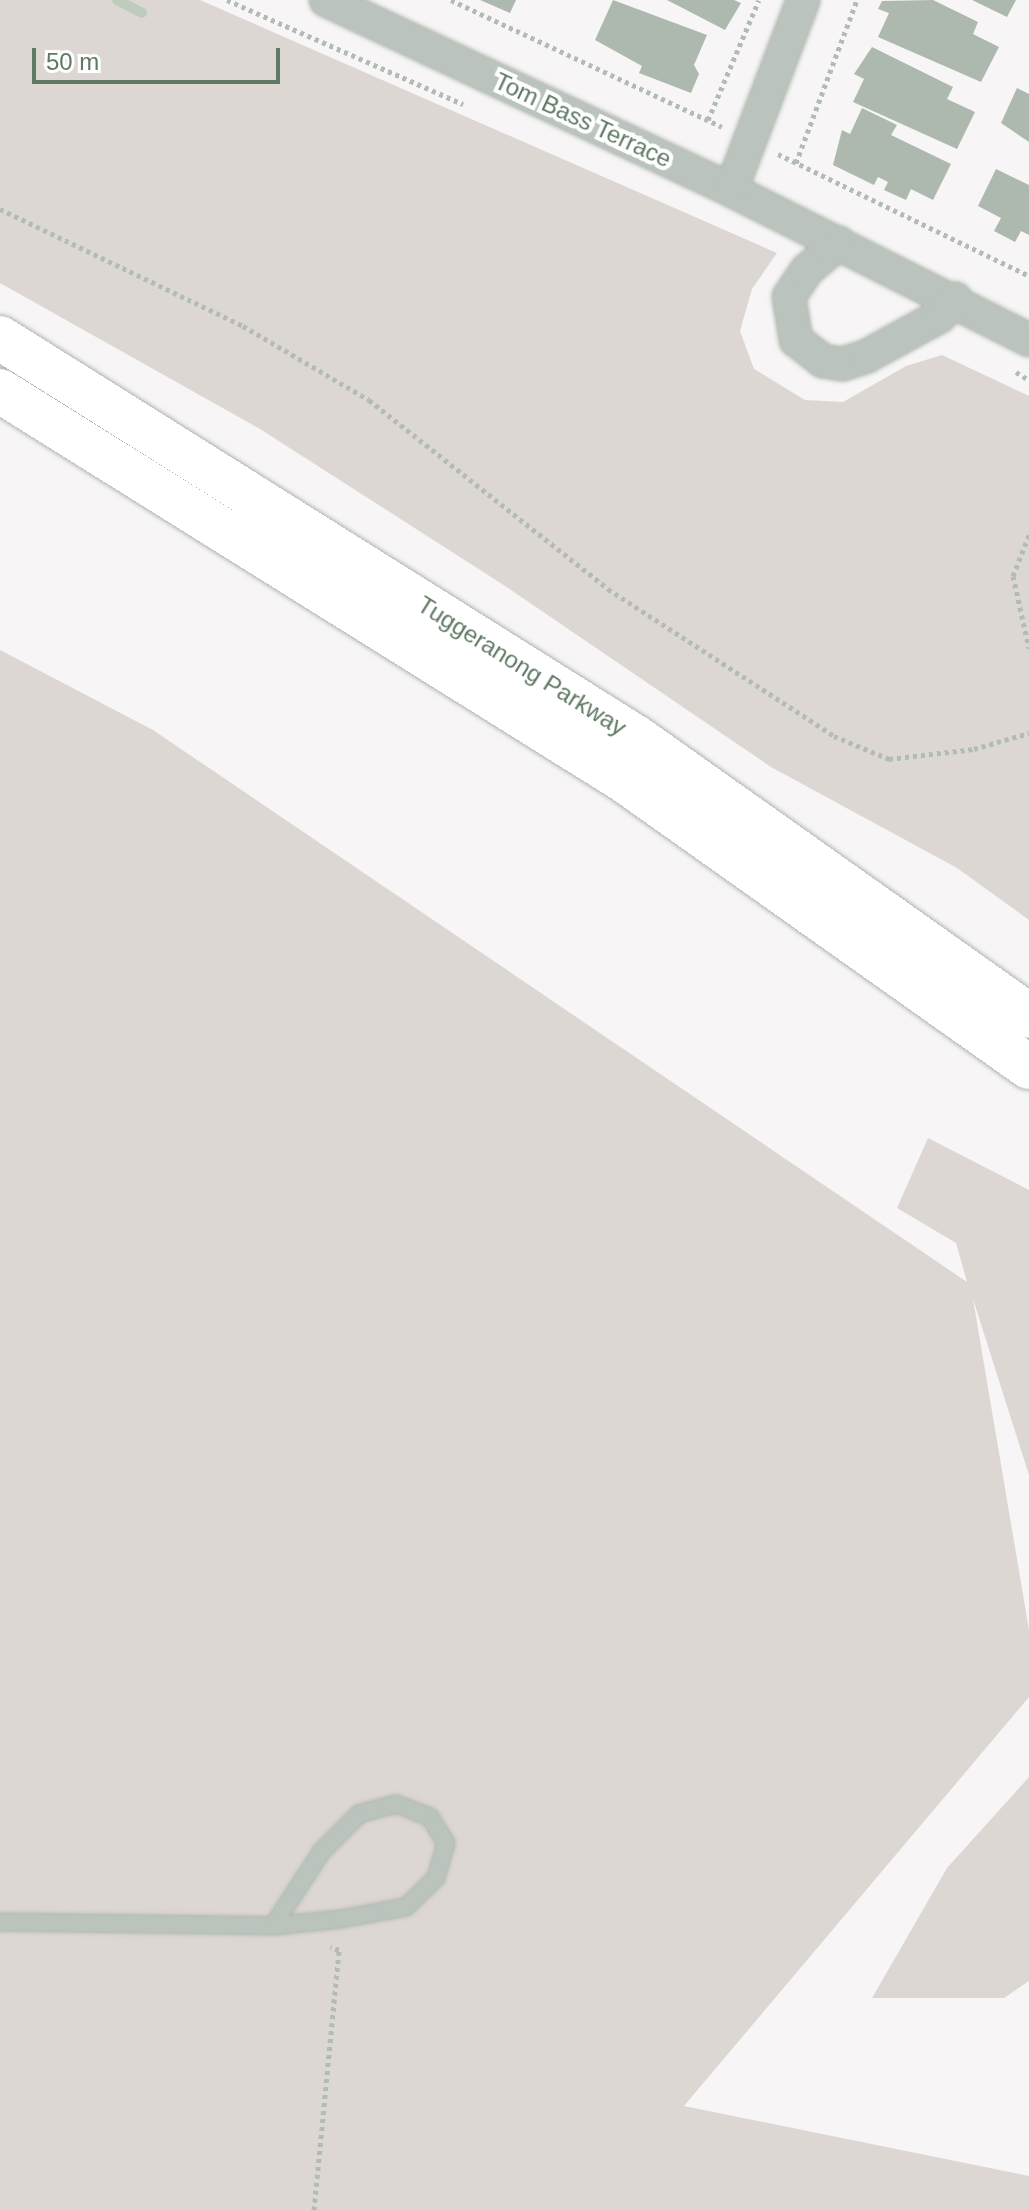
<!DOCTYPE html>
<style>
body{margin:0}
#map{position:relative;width:1029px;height:2210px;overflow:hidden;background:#f8f5f6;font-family:Helvetica,sans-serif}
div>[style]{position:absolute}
.green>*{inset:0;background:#ddd7d4}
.stream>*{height:10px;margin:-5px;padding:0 5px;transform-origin:5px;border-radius:5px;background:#beccbd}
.building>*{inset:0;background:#adb9ae}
.path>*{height:5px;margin-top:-2.5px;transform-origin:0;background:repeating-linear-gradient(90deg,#b3bbb5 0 4px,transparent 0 8px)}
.roads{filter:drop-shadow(0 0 2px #adb6ae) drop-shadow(0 0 2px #adb6ae)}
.lane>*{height:16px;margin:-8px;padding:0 8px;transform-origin:8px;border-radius:8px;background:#bac4bc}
.street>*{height:32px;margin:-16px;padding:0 16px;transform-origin:16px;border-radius:16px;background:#bac4bc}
.highway>*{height:44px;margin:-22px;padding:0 22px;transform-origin:22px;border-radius:22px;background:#fff}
span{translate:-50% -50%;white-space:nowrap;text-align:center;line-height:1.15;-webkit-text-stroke:8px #fff;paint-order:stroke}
.street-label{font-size:24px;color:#5f7963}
.scale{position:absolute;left:32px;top:48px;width:248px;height:36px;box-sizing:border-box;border:4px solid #5f7963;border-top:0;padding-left:10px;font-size:24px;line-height:28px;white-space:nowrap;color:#5f7963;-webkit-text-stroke:6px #fff;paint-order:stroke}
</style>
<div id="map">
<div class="green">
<i style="clip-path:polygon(0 0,200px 0,777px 253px,752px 289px,740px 331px,754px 369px,805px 400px,843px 402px,906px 366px,942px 355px,1029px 396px,1029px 920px,957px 868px,771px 767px,502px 584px,260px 429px,0 283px)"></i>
<i style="clip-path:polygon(0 650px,153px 730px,967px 1282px,956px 1243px,897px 1208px,928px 1138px,1029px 1190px,1029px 1475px,973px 1299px,1029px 1630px,1029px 1697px,684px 2106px,1029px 2176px,1029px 2210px,0 2210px)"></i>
<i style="clip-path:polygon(1029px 1777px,1029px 1981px,1004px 1998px,872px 1998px,947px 1868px)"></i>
</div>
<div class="stream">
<i style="left:117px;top:0;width:28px;rotate:27deg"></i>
</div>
<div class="building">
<i style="clip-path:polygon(480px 0,516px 0,510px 13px)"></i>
<i style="clip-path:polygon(613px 0,707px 35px,694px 65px,699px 74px,691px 93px,639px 73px,642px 66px,595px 40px)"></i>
<i style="clip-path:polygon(667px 0,734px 0,741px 3px,725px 30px)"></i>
<i style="clip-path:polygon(933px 0,978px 22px,973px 34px,999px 47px,981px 82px,878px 37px,889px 13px,878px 9px,882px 1px)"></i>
<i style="clip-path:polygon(972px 0,1016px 0,1007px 17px)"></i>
<i style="clip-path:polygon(872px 47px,953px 87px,947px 99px,975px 112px,957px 149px,853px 102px,864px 79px,854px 74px)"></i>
<i style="clip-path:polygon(1017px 88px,1029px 94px,1029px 142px,1001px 123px)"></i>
<i style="clip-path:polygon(862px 108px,897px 125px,891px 135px,951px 164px,933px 200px,911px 189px,906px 200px,884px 190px,888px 182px,878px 177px,874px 185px,833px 165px,842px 130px,850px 134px)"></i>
<i style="clip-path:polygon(996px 169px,1029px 185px,1029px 235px,1021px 231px,1015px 242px,994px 231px,1001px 218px,978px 206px)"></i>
</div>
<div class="path">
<i style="left:227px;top:0;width:258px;rotate:23.8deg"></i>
<i style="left:451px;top:0;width:299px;rotate:25.1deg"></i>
<i style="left:708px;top:120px;width:130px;rotate:-67deg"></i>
<i style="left:778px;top:154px;width:279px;rotate:25.9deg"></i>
<i style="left:796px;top:163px;width:174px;rotate:-69.5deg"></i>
<i style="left:0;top:209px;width:270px;rotate:25.7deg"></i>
<i style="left:243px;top:326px;width:146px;rotate:30.4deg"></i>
<i style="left:369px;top:400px;width:305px;rotate:38.3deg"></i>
<i style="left:608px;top:589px;width:270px;rotate:33deg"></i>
<i style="left:834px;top:736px;width:60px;rotate:22.7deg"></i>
<i style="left:889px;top:759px;width:86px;rotate:-6.7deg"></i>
<i style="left:974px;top:749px;width:57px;rotate:-16.2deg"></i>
<i style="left:1016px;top:372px;width:15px;rotate:32deg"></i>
<i style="left:1029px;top:535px;width:44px;rotate:111.3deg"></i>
<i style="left:1013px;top:576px;width:74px;rotate:77.5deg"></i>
<i style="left:314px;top:2210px;width:261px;rotate:-84.5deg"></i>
<i style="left:339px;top:1950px;width:9px;rotate:-162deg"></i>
</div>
<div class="roads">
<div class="lane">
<i style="left:0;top:1922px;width:273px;rotate:0.8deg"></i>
<i style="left:273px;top:1926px;width:68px;rotate:-5.9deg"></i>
<i style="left:341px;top:1919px;width:66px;rotate:-10.5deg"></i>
<i style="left:406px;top:1907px;width:42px;rotate:-44deg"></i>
<i style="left:436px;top:1878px;width:36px;rotate:-74deg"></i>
<i style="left:446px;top:1843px;width:31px;rotate:-122deg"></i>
<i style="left:430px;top:1817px;width:36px;rotate:-159deg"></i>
<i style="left:396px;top:1804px;width:38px;rotate:165deg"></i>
<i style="left:359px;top:1814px;width:52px;rotate:135deg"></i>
<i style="left:322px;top:1851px;width:90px;rotate:123.2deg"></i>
</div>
<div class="street">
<i style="left:326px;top:0;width:447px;rotate:25.1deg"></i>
<i style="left:731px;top:190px;width:334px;rotate:26.7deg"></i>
<i style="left:731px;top:190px;width:203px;rotate:-69.2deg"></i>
<i style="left:839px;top:243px;width:42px;rotate:139.8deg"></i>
<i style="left:807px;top:270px;width:32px;rotate:124deg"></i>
<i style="left:789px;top:297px;width:44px;rotate:80.8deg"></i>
<i style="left:796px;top:340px;width:34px;rotate:38deg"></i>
<i style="left:823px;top:361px;width:20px;rotate:9deg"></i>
<i style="left:843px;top:364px;width:25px;rotate:-18deg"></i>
<i style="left:867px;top:356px;width:83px;rotate:-28.7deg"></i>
<i style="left:940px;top:316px;width:23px;rotate:-49deg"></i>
</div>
<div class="highway">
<i style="left:0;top:338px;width:752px;rotate:32.13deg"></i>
<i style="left:637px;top:738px;width:481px;rotate:35.3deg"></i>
<i style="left:0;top:391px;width:737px;rotate:31.96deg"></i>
<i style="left:625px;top:781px;width:495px;rotate:35.3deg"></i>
</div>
</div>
<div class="street-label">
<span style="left:583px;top:120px;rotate:25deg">Tom Bass Terrace</span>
<span style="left:522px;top:666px;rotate:32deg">Tuggeranong Parkway</span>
</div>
<div class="scale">50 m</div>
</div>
